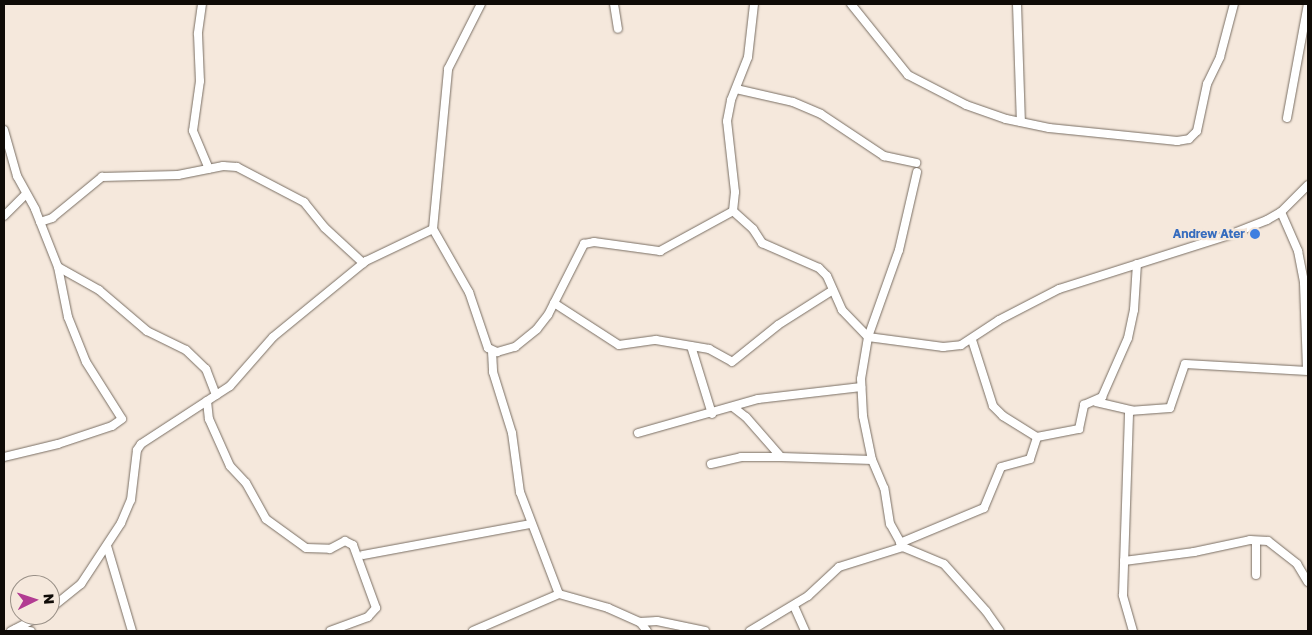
<!DOCTYPE html>
<style>
body{margin:0}
#map{position:relative;width:1312px;height:635px;overflow:hidden;background:#f5e8dc;font-family:"Golos Text",sans-serif}
div>[style]{position:absolute}
.roads{filter:drop-shadow(0 0 1px #796e63) drop-shadow(0 0 1px #796e63)}
.minor>*{height:8px;margin:-4px;padding:0 4px;transform-origin:4px;border-radius:4px;background:#fff}
.dots>*{width:14px;height:14px;translate:-50% -50%;box-sizing:border-box;border:2px solid #f5e8dc;border-radius:50%}
span{translate:-50% -50%;white-space:nowrap;text-align:center;line-height:1.15;-webkit-text-stroke:4.5px #f5e8dc;paint-order:stroke}
.shop-label{font-size:12px;color:#366cbe;font-weight:700}
.right{translate:-100% -50%;text-align:right}
.frame{position:absolute;inset:0;border:5px solid #0f0b07;pointer-events:none}
.north{position:absolute;left:10px;top:575px;width:50px;height:50px;box-sizing:border-box;background:#f5e8dc;border:1px solid #999087;border-radius:50%;rotate:86deg;font-size:14px;font-weight:700;line-height:20px;text-align:center;color:#0f0b07}
.north::after{content:'';display:block;margin:auto;width:18px;height:22px;background:#b23c92;clip-path:polygon(50% 0,100% 100%,50% 72%,0 100%)}
</style>
<div id="map">
<div class="roads">
<div class="minor">
<i style="left:202px;top:4px;width:30px;rotate:98deg"></i>
<i style="left:198px;top:34px;width:47px;rotate:87.6deg"></i>
<i style="left:200px;top:81px;width:50px;rotate:98deg"></i>
<i style="left:193px;top:131px;width:41px;rotate:67.2deg"></i>
<i style="left:614px;top:4px;width:25px;rotate:81deg"></i>
<i style="left:851px;top:4px;width:91px;rotate:51.2deg"></i>
<i style="left:908px;top:75px;width:65px;rotate:27.3deg"></i>
<i style="left:966px;top:105px;width:42px;rotate:19.3deg"></i>
<i style="left:1006px;top:119px;width:44px;rotate:11.8deg"></i>
<i style="left:1049px;top:128px;width:129px;rotate:5.8deg"></i>
<i style="left:1177px;top:141px;width:12px;rotate:-9deg"></i>
<i style="left:1189px;top:139px;width:11px;rotate:-45deg"></i>
<i style="left:1197px;top:131px;width:48px;rotate:-78deg"></i>
<i style="left:1207px;top:84px;width:30px;rotate:-64deg"></i>
<i style="left:1220px;top:57px;width:55px;rotate:-75.2deg"></i>
<i style="left:1017px;top:4px;width:118px;rotate:88.1deg"></i>
<i style="left:736px;top:89px;width:58px;rotate:12.8deg"></i>
<i style="left:793px;top:102px;width:30px;rotate:23deg"></i>
<i style="left:821px;top:114px;width:76px;rotate:33.7deg"></i>
<i style="left:884px;top:156px;width:33px;rotate:12deg"></i>
<i style="left:1287px;top:118px;width:116px;rotate:-79.6deg"></i>
<i style="left:4px;top:130px;width:48px;rotate:74.2deg"></i>
<i style="left:17px;top:176px;width:38px;rotate:61deg"></i>
<i style="left:35px;top:209px;width:62px;rotate:68.4deg"></i>
<i style="left:58px;top:267px;width:51px;rotate:78.7deg"></i>
<i style="left:68px;top:317px;width:48px;rotate:68.2deg"></i>
<i style="left:86px;top:362px;width:67px;rotate:57.7deg"></i>
<i style="left:122px;top:419px;width:12px;rotate:145deg"></i>
<i style="left:112px;top:426px;width:57px;rotate:161.6deg"></i>
<i style="left:58px;top:444px;width:56px;rotate:166.5deg"></i>
<i style="left:733px;top:211px;width:27px;rotate:42deg"></i>
<i style="left:753px;top:229px;width:17px;rotate:57deg"></i>
<i style="left:762px;top:243px;width:62px;rotate:23.7deg"></i>
<i style="left:819px;top:268px;width:11px;rotate:45deg"></i>
<i style="left:827px;top:276px;width:37px;rotate:66deg"></i>
<i style="left:842px;top:310px;width:37px;rotate:46deg"></i>
<i style="left:868px;top:337px;width:76px;rotate:7.6deg"></i>
<i style="left:943px;top:347px;width:18px;rotate:-6deg"></i>
<i style="left:961px;top:345px;width:45px;rotate:-33.3deg"></i>
<i style="left:999px;top:320px;width:68px;rotate:-27.3deg"></i>
<i style="left:1059px;top:289px;width:178px;rotate:-17.6deg"></i>
<i style="left:1229px;top:235px;width:41px;rotate:-21.5deg"></i>
<i style="left:1267px;top:220px;width:16px;rotate:-30deg"></i>
<i style="left:1281px;top:212px;width:38px;rotate:-45deg"></i>
<i style="left:1281px;top:212px;width:43px;rotate:66.4deg"></i>
<i style="left:1298px;top:251px;width:33px;rotate:79deg"></i>
<i style="left:1304px;top:283px;width:87px;rotate:88deg"></i>
<i style="left:4px;top:216px;width:31px;rotate:-45deg"></i>
<i style="left:40px;top:222px;width:13px;rotate:-18deg"></i>
<i style="left:52px;top:218px;width:65px;rotate:-39.4deg"></i>
<i style="left:102px;top:177px;width:76px;rotate:-1.5deg"></i>
<i style="left:178px;top:175px;width:46px;rotate:-11.3deg"></i>
<i style="left:223px;top:166px;width:14px;rotate:4deg"></i>
<i style="left:237px;top:167px;width:76px;rotate:27.6deg"></i>
<i style="left:304px;top:202px;width:33px;rotate:51deg"></i>
<i style="left:325px;top:228px;width:52px;rotate:42.6deg"></i>
<i style="left:433px;top:229px;width:161px;rotate:-84.6deg"></i>
<i style="left:448px;top:69px;width:73px;rotate:-63.1deg"></i>
<i style="left:58px;top:267px;width:47px;rotate:29.3deg"></i>
<i style="left:99px;top:290px;width:63px;rotate:40.5deg"></i>
<i style="left:147px;top:331px;width:43px;rotate:26deg"></i>
<i style="left:186px;top:350px;width:28px;rotate:44deg"></i>
<i style="left:206px;top:369px;width:28px;rotate:69deg"></i>
<i style="left:554px;top:303px;width:77px;rotate:32.9deg"></i>
<i style="left:619px;top:345px;width:37px;rotate:-8deg"></i>
<i style="left:656px;top:340px;width:54px;rotate:9.6deg"></i>
<i style="left:709px;top:349px;width:26px;rotate:29deg"></i>
<i style="left:732px;top:362px;width:59px;rotate:-38.8deg"></i>
<i style="left:778px;top:325px;width:65px;rotate:-32.5deg"></i>
<i style="left:972px;top:340px;width:69px;rotate:72.3deg"></i>
<i style="left:993px;top:406px;width:14px;rotate:45deg"></i>
<i style="left:1003px;top:416px;width:40px;rotate:32deg"></i>
<i style="left:1037px;top:437px;width:43px;rotate:-10.8deg"></i>
<i style="left:1079px;top:429px;width:25px;rotate:-78deg"></i>
<i style="left:1084px;top:405px;width:20px;rotate:-24deg"></i>
<i style="left:1102px;top:397px;width:64px;rotate:-66.2deg"></i>
<i style="left:1128px;top:338px;width:29px;rotate:-78deg"></i>
<i style="left:1134px;top:310px;width:46px;rotate:-86.3deg"></i>
<i style="left:691px;top:346px;width:71px;rotate:72.8deg"></i>
<i style="left:492px;top:351px;width:21px;rotate:87deg"></i>
<i style="left:493px;top:372px;width:64px;rotate:72.7deg"></i>
<i style="left:512px;top:433px;width:60px;rotate:82.3deg"></i>
<i style="left:520px;top:492px;width:109px;rotate:69.1deg"></i>
<i style="left:559px;top:594px;width:51px;rotate:15.9deg"></i>
<i style="left:608px;top:608px;width:35px;rotate:24deg"></i>
<i style="left:640px;top:622px;width:17px;rotate:-3deg"></i>
<i style="left:657px;top:621px;width:49px;rotate:11.8deg"></i>
<i style="left:207px;top:401px;width:18px;rotate:84deg"></i>
<i style="left:209px;top:419px;width:51px;rotate:65.9deg"></i>
<i style="left:230px;top:466px;width:23px;rotate:47deg"></i>
<i style="left:246px;top:483px;width:41px;rotate:60.9deg"></i>
<i style="left:266px;top:519px;width:49px;rotate:35.9deg"></i>
<i style="left:306px;top:548px;width:24px;rotate:2deg"></i>
<i style="left:330px;top:549px;width:17px;rotate:-28deg"></i>
<i style="left:345px;top:541px;width:9px;rotate:27deg"></i>
<i style="left:353px;top:545px;width:67px;rotate:69.9deg"></i>
<i style="left:376px;top:608px;width:12px;rotate:132deg"></i>
<i style="left:368px;top:617px;width:40px;rotate:159.8deg"></i>
<i style="left:1096px;top:402px;width:37px;rotate:13deg"></i>
<i style="left:733px;top:407px;width:16px;rotate:38deg"></i>
<i style="left:746px;top:417px;width:53px;rotate:48.8deg"></i>
<i style="left:781px;top:457px;width:91px;rotate:1.9deg"></i>
<i style="left:638px;top:433px;width:125px;rotate:-15.8deg"></i>
<i style="left:758px;top:399px;width:104px;rotate:-6.6deg"></i>
<i style="left:711px;top:464px;width:31px;rotate:-13deg"></i>
<i style="left:741px;top:457px;width:40px"></i>
<i style="left:1256px;top:541px;width:34px;rotate:90deg"></i>
<i style="left:900px;top:543px;width:91px;rotate:-22.6deg"></i>
<i style="left:984px;top:508px;width:44px;rotate:-67.5deg"></i>
<i style="left:1001px;top:467px;width:30px;rotate:-15deg"></i>
<i style="left:1030px;top:459px;width:23px;rotate:-72deg"></i>
<i style="left:107px;top:546px;width:89px;rotate:73.6deg"></i>
<i style="left:903px;top:547px;width:26px;rotate:-119deg"></i>
<i style="left:890px;top:524px;width:36px;rotate:-99deg"></i>
<i style="left:884px;top:488px;width:30px;rotate:-113deg"></i>
<i style="left:872px;top:460px;width:45px;rotate:-101.6deg"></i>
<i style="left:863px;top:416px;width:37px;rotate:-93deg"></i>
<i style="left:861px;top:379px;width:43px;rotate:-80.5deg"></i>
<i style="left:868px;top:337px;width:92px;rotate:-70.4deg"></i>
<i style="left:899px;top:250px;width:80px;rotate:-77deg"></i>
<i style="left:363px;top:555px;width:171px;rotate:-10.5deg"></i>
<i style="left:1124px;top:561px;width:71px;rotate:-7.3deg"></i>
<i style="left:1194px;top:552px;width:57px;rotate:-12.1deg"></i>
<i style="left:1250px;top:540px;width:18px;rotate:3deg"></i>
<i style="left:1268px;top:541px;width:37px;rotate:38deg"></i>
<i style="left:1297px;top:564px;width:21px;rotate:59deg"></i>
<i style="left:794px;top:606px;width:27px;rotate:66deg"></i>
<i style="left:50px;top:609px;width:40px;rotate:-39deg"></i>
<i style="left:81px;top:584px;width:73px;rotate:-56.7deg"></i>
<i style="left:121px;top:523px;width:25px;rotate:-67deg"></i>
<i style="left:131px;top:500px;width:50px;rotate:-83.2deg"></i>
<i style="left:137px;top:450px;width:7px;rotate:-56deg"></i>
<i style="left:141px;top:444px;width:106px;rotate:-33.1deg"></i>
<i style="left:230px;top:386px;width:65px;rotate:-48.7deg"></i>
<i style="left:273px;top:337px;width:120px;rotate:-39.3deg"></i>
<i style="left:366px;top:261px;width:74px;rotate:-25.5deg"></i>
<i style="left:433px;top:229px;width:73px;rotate:60.3deg"></i>
<i style="left:469px;top:292px;width:59px;rotate:71.3deg"></i>
<i style="left:488px;top:348px;width:10px;rotate:24deg"></i>
<i style="left:497px;top:352px;width:19px;rotate:-16deg"></i>
<i style="left:515px;top:347px;width:28px;rotate:-39deg"></i>
<i style="left:537px;top:329px;width:18px;rotate:-52deg"></i>
<i style="left:548px;top:315px;width:80px;rotate:-63.1deg"></i>
<i style="left:584px;top:244px;width:10px;rotate:-11deg"></i>
<i style="left:594px;top:242px;width:67px;rotate:7.8deg"></i>
<i style="left:660px;top:251px;width:83px;rotate:-28.7deg"></i>
<i style="left:733px;top:211px;width:19px;rotate:-84deg"></i>
<i style="left:735px;top:192px;width:71px;rotate:-96.4deg"></i>
<i style="left:727px;top:121px;width:21px;rotate:-79deg"></i>
<i style="left:731px;top:100px;width:46px;rotate:-68.4deg"></i>
<i style="left:748px;top:57px;width:53px;rotate:-83.5deg"></i>
<i style="left:640px;top:622px;width:11px;rotate:52deg"></i>
<i style="left:16px;top:629px;width:15px;rotate:8deg"></i>
<i style="left:11px;top:631px;width:35px;rotate:-27deg"></i>
<i style="left:473px;top:631px;width:94px;rotate:-23.3deg"></i>
<i style="left:750px;top:631px;width:68px;rotate:-31.1deg"></i>
<i style="left:808px;top:596px;width:42px;rotate:-43.1deg"></i>
<i style="left:839px;top:567px;width:67px;rotate:-17.4deg"></i>
<i style="left:903px;top:547px;width:44px;rotate:22.5deg"></i>
<i style="left:944px;top:564px;width:63px;rotate:48.2deg"></i>
<i style="left:986px;top:611px;width:24px;rotate:55deg"></i>
<i style="left:1133px;top:631px;width:37px;rotate:-106deg"></i>
<i style="left:1123px;top:595px;width:184px;rotate:-88.1deg"></i>
<i style="left:1129px;top:411px;width:41px;rotate:-4.2deg"></i>
<i style="left:1170px;top:408px;width:46px;rotate:-71.2deg"></i>
<i style="left:1185px;top:364px;width:123px;rotate:3.3deg"></i>
</div>
</div>
<div class="dots">
<i style="left:1255px;top:234px;background:#3f7fe0"></i>
</div>
<div class="shop-label">
<span class="right" style="left:1245px;top:234px">Andrew Ater</span>
</div>
<div class="frame"></div>
<div class="north">N</div>
</div>
